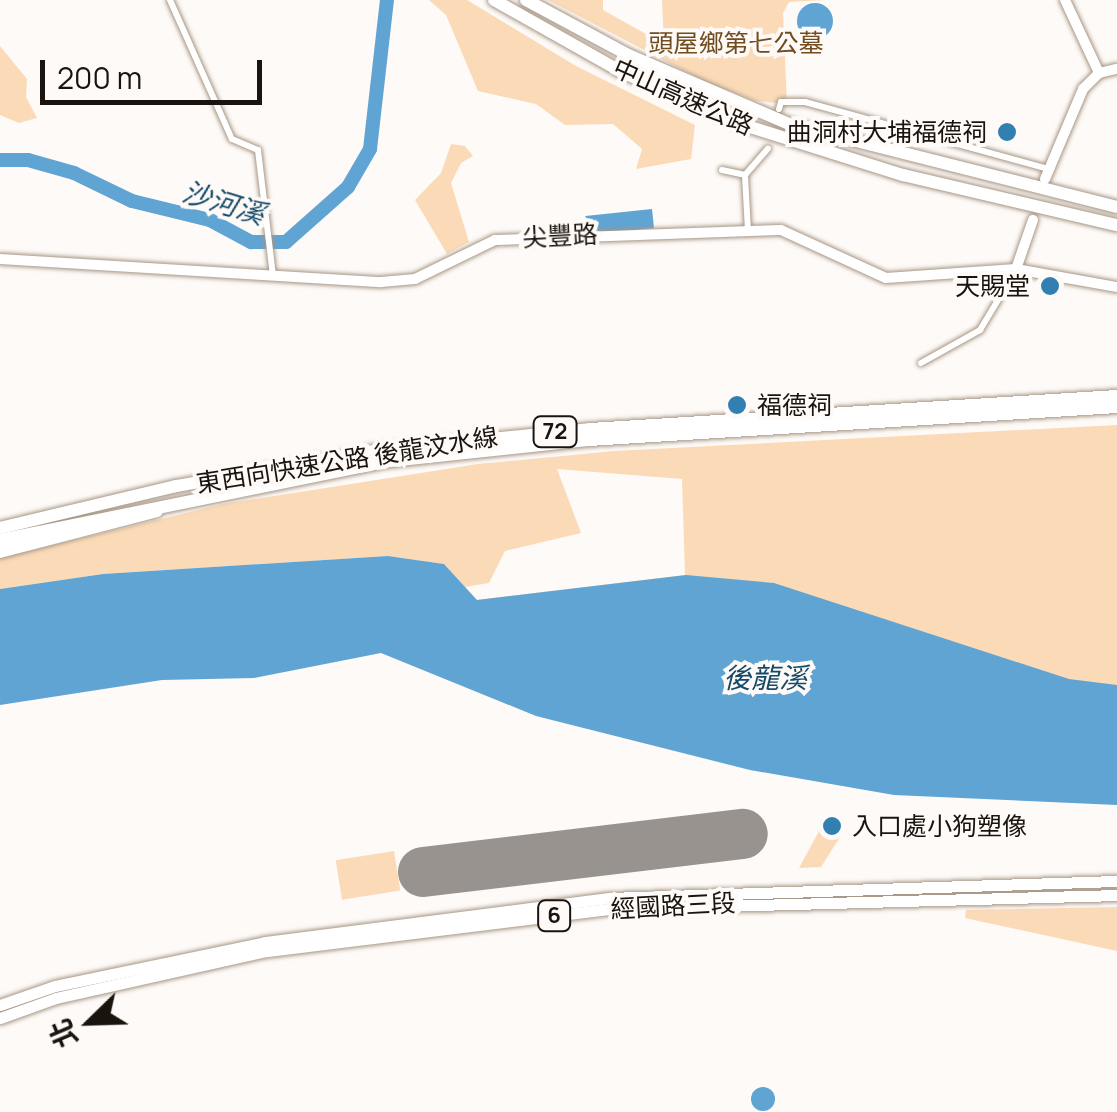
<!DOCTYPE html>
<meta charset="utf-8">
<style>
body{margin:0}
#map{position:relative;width:1117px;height:1112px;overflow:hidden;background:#fefaf7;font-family:Manrope,"Noto Sans TC",sans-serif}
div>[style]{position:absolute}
.green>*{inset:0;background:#fbdab7;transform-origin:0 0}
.water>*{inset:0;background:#60a4d4;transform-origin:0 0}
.round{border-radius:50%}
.river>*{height:14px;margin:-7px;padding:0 7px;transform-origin:7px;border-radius:7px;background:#60a4d4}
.runway>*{height:50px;margin:-25px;padding:0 25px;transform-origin:25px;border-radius:25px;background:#98938e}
.roads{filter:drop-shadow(0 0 2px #a79685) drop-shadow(0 0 2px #a79685)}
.street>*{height:6px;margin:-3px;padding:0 3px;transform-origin:3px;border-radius:3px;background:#fff}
.secondary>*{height:10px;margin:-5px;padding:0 5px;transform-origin:5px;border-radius:5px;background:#fff}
.primary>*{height:11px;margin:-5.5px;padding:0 5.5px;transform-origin:5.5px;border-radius:5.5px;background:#fff}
.highway>*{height:12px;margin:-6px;padding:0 6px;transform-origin:6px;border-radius:6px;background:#fff}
.dots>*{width:28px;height:28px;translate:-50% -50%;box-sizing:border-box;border:5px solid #fefaf7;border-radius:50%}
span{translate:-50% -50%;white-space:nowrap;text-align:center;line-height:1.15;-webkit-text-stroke:8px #fefaf7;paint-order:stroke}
.shield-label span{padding:2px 8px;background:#fefaf7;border:2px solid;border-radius:8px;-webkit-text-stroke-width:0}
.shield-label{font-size:22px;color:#1b140e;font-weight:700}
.park-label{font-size:25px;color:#714c20}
.street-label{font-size:25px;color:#1b140e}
.poi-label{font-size:25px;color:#1b140e}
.right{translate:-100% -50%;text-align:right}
.left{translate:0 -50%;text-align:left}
.water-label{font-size:28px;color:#144969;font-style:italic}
.north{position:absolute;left:40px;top:972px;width:100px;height:100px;-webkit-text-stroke:8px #fefaf7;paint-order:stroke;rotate:247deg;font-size:28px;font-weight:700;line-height:40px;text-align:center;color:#1b140e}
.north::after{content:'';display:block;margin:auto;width:35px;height:45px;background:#1b140e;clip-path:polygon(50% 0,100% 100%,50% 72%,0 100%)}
.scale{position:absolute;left:40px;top:60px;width:222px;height:45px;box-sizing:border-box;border:5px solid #1b140e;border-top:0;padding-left:12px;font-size:30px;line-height:35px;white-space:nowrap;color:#1b140e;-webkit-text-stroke:8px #fefaf7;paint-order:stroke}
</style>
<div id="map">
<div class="green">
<i style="clip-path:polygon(429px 0,467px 0,576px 66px,695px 125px,691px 159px,636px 169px,642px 149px,613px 124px,565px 125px,536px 104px,478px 91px,446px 15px)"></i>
<i style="clip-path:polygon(548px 0,603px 0,603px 10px,664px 44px,662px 0,824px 0,789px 2px,783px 13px,787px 104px,756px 101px,706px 82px)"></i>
<i style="clip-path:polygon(0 46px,27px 79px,26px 97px,37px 118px,19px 123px,0 115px)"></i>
<i style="clip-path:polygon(451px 144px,465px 146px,473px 156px,461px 163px,451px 183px,469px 242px,447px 254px,415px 200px,441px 173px)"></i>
<i style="clip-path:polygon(1117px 425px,1117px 747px,476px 600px,685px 575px,682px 479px,557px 469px,581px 533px,505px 551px,489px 583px,465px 587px,444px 564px,388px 556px,103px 574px,0 589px,0 558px,223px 504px,478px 464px,614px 451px)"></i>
<i style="clip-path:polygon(824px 822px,842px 834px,821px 867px,799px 868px)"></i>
<i style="left:394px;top:851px;width:40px;height:59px;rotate:81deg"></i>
<i style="clip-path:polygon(1117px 907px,1117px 951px,965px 918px,966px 910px)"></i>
</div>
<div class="water">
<i class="round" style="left:797px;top:3px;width:36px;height:36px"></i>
<i style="left:652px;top:209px;width:19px;height:67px;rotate:84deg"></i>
<i style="clip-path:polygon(388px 556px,444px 564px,477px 600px,686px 575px,774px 583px,1069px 679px,1117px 685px,1117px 805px,894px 795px,750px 770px,536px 716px,381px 653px,254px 678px,162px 680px,0 705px,0 589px,103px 574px)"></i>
<i class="round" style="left:751px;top:1087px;width:24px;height:24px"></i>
</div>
<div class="river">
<i style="left:0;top:160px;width:28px"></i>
<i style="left:28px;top:160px;width:48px;rotate:15.8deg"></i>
<i style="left:74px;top:173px;width:64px;rotate:25.8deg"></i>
<i style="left:132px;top:201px;width:80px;rotate:13.7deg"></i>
<i style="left:210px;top:220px;width:47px;rotate:28.2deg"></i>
<i style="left:251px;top:242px;width:35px"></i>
<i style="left:286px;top:242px;width:83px;rotate:-41.6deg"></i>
<i style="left:348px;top:187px;width:44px;rotate:-59.9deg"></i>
<i style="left:370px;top:149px;width:150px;rotate:-83.5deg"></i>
</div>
<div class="runway">
<i style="left:423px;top:872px;width:322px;rotate:-6.8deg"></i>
</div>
<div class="roads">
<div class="street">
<i style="left:170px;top:0;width:152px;rotate:66deg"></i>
<i style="left:232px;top:139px;width:28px;rotate:23deg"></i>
<i style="left:258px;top:150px;width:126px;rotate:83.2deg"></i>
<i style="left:779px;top:109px;width:7px;rotate:-74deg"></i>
<i style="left:781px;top:102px;width:24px"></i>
<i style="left:805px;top:102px;width:253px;rotate:15.4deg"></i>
<i style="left:722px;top:170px;width:24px;rotate:12deg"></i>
<i style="left:748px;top:231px;width:56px;rotate:-93.1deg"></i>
<i style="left:745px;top:175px;width:35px;rotate:-49deg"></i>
<i style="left:921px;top:363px;width:68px;rotate:-29.2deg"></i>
<i style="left:980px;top:330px;width:70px;rotate:-59deg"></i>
</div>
<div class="secondary">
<i style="left:1065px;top:0;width:81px;rotate:65deg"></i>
<i style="left:1045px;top:179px;width:98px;rotate:-67.1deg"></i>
<i style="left:1083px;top:89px;width:23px;rotate:-45deg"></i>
<i style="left:1099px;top:73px;width:18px;rotate:-13deg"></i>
<i style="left:0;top:259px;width:382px;rotate:3.5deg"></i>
<i style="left:381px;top:282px;width:34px;rotate:-5deg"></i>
<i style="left:415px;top:279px;width:89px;rotate:-26deg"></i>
<i style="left:495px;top:240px;width:286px;rotate:-2deg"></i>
<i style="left:781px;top:230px;width:115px;rotate:24.6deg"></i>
<i style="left:886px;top:278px;width:130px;rotate:-4deg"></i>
<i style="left:1016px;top:269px;width:103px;rotate:10.1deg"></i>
<i style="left:1016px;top:269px;width:52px;rotate:-70.9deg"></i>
</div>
<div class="primary">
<i style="left:0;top:1005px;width:58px;rotate:-19.1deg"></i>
<i style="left:55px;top:986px;width:215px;rotate:-11.8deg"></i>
<i style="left:265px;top:942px;width:347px;rotate:-7.3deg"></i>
<i style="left:609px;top:898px;width:508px;rotate:-1.92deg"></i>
<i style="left:0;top:1018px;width:59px;rotate:-19.7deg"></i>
<i style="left:56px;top:998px;width:216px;rotate:-12.6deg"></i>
<i style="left:267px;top:951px;width:347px;rotate:-7deg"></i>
<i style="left:611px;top:909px;width:506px;rotate:-1.58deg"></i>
</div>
<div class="highway">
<i style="left:494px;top:0;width:145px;rotate:29.4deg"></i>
<i style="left:620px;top:71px;width:132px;rotate:23.7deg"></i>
<i style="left:741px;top:124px;width:170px;rotate:17.5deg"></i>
<i style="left:903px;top:175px;width:220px;rotate:13.2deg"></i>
<i style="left:526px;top:0;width:116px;rotate:28.3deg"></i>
<i style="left:628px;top:55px;width:175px;rotate:23.2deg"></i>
<i style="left:789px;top:124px;width:338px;rotate:14.2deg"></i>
<i style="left:0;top:528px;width:181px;rotate:-13.4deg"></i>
<i style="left:176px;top:486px;width:207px;rotate:-10deg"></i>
<i style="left:380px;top:450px;width:211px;rotate:-5.7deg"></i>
<i style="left:590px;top:429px;width:528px;rotate:-3.58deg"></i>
<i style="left:0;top:540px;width:390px;rotate:-11.5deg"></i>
<i style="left:382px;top:462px;width:208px;rotate:-6.1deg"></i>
<i style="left:589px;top:440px;width:529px;rotate:-3.58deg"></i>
<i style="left:0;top:552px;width:162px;rotate:-14.6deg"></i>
</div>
</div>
<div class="dots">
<i style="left:1007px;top:132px;background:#327fb1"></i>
<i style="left:1050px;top:286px;background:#327fb1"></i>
<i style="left:737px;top:405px;background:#327fb1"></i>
<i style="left:832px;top:826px;background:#327fb1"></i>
</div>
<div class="shield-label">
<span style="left:555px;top:432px">72</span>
<span style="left:554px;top:916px">6</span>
</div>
<div class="park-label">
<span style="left:736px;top:43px">頭屋鄉第七公墓</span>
</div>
<div class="street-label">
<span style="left:683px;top:97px;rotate:24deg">中山高速公路</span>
<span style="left:560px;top:236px;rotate:-3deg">尖豐路</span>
<span style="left:347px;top:460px;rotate:-9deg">東西向快速公路 後龍汶水線</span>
<span style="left:673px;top:906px;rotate:-3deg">經國路三段</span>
</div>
<div class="poi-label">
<span class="right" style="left:987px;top:132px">曲洞村大埔福德祠</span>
<span class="right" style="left:1030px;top:286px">天賜堂</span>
<span class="left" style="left:757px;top:405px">福德祠</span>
<span class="left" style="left:852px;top:826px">入口處小狗塑像</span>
</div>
<div class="water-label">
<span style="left:224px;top:202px;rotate:17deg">沙河溪</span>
<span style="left:765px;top:677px">後龍溪</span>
</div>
<div class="north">北</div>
<div class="scale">200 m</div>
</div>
